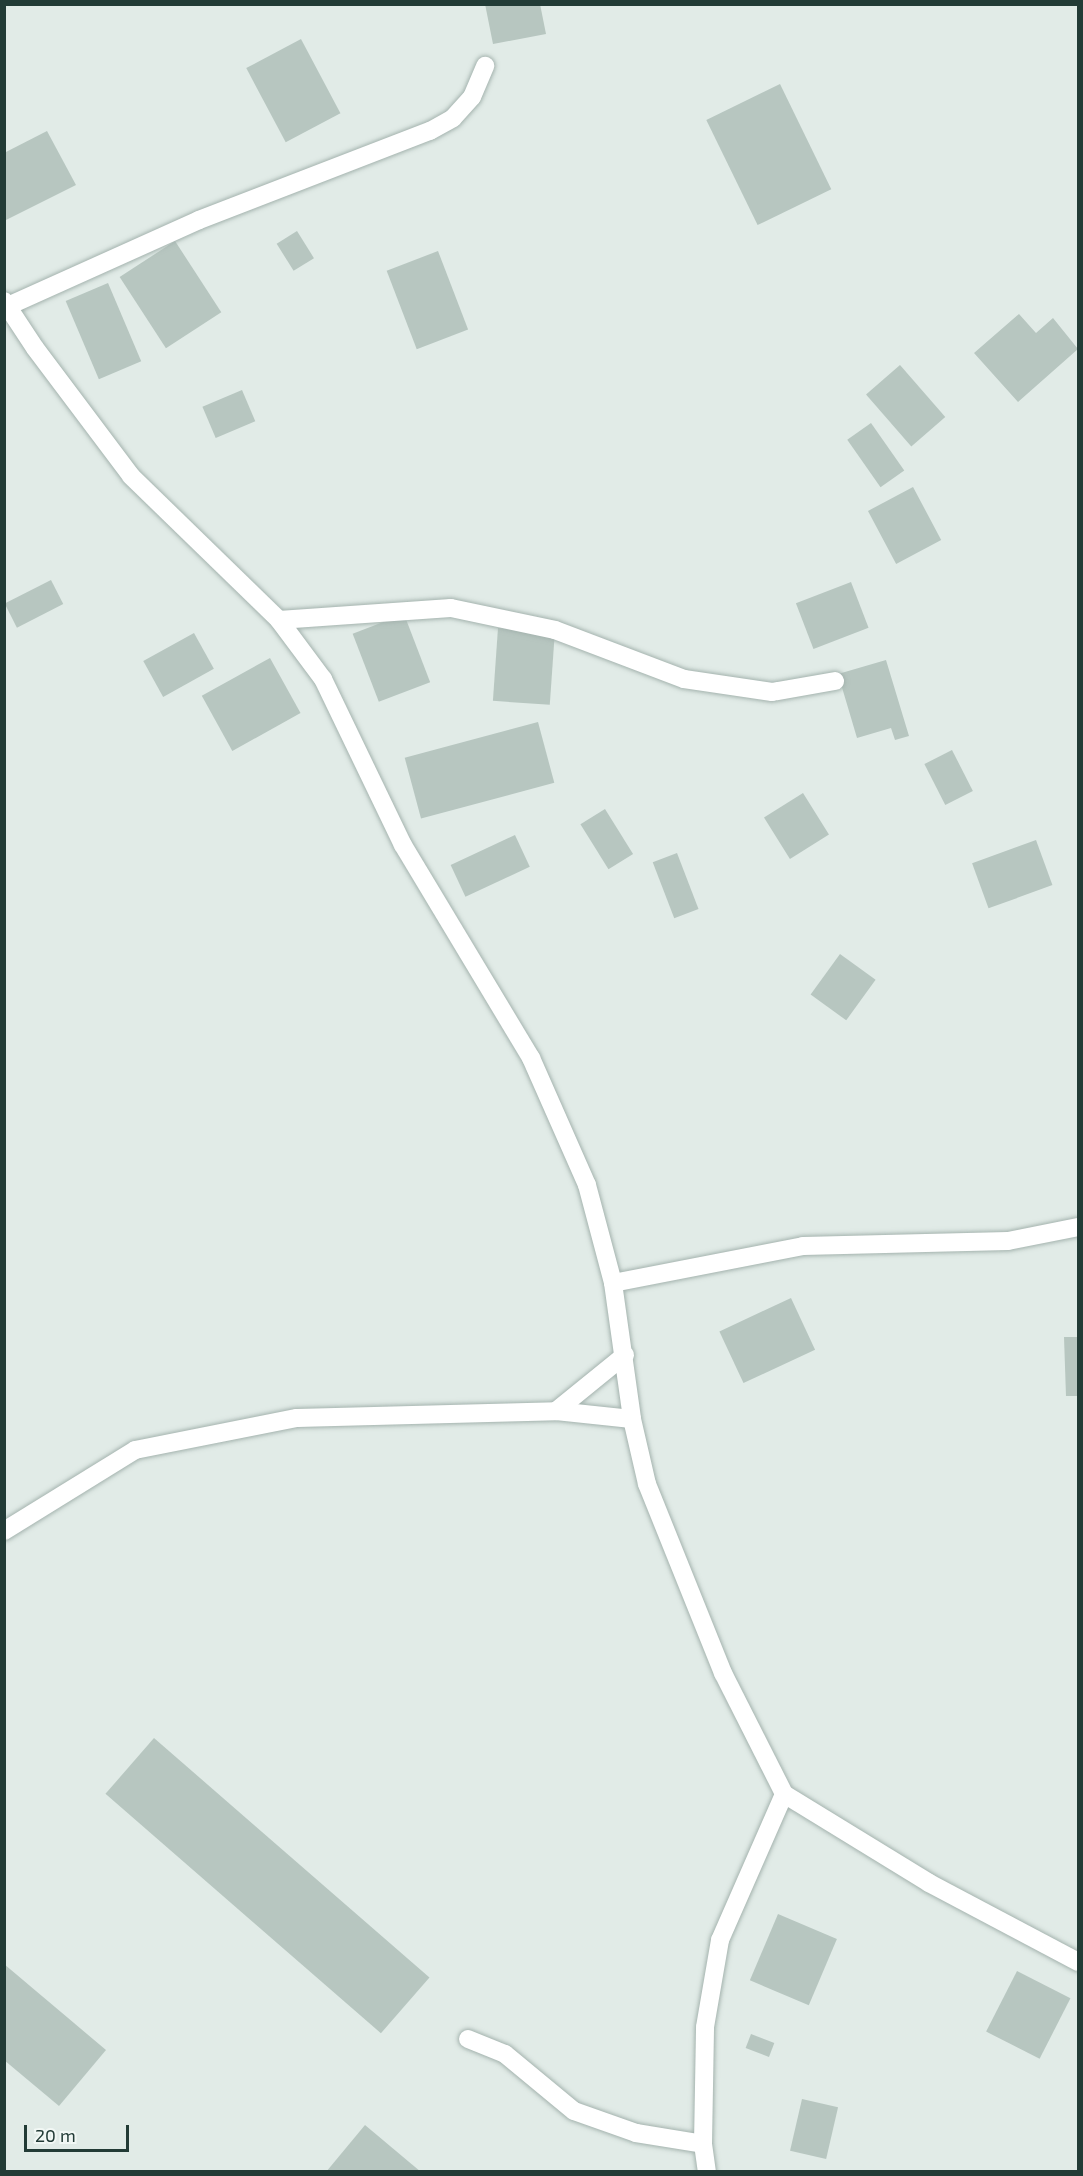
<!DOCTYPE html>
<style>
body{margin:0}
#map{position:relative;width:1083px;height:2176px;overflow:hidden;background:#e1ebe7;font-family:"Exo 2",sans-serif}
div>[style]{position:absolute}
.building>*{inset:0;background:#b7c6c0;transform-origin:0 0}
.roads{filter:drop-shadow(0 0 2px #a4b3ae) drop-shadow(0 0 2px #a4b3ae)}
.minor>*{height:18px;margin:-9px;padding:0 9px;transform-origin:9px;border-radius:9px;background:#fff}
span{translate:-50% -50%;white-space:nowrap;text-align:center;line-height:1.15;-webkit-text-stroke:4.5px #f2f8f5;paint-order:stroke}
.frame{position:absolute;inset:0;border:6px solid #223b36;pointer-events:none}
.scale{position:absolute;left:24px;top:2125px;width:105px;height:27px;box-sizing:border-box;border:3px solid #223b36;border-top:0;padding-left:8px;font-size:18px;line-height:21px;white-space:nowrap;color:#223b36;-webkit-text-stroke:4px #f2f8f5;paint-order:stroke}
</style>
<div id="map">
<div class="building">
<i style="clip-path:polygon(485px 4px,540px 4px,546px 34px,493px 44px)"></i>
<i style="left:301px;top:39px;width:84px;height:62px;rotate:62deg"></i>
<i style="left:780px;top:84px;width:117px;height:82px;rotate:64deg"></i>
<i style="clip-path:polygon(47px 131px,76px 185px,4px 221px,4px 153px)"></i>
<i style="left:297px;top:231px;width:32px;height:24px;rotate:58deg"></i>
<i style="left:175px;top:241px;width:85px;height:66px;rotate:57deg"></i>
<i style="left:438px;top:251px;width:84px;height:55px;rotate:69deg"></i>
<i style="left:108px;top:283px;width:85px;height:46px;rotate:67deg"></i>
<i style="clip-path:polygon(1019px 314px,1036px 333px,1053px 318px,1078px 349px,1018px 402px,974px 353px)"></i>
<i style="left:900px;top:365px;width:69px;height:45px;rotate:49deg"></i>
<i style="left:242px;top:390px;width:34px;height:43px;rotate:67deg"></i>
<i style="left:871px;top:423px;width:58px;height:29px;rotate:55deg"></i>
<i style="left:913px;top:487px;width:60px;height:51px;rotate:62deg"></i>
<i style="left:51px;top:580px;width:27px;height:52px;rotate:63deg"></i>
<i style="left:851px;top:582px;width:49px;height:59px;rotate:69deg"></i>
<i style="left:404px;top:614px;width:73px;height:55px;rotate:69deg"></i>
<i style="left:498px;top:628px;width:57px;height:73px;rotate:4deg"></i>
<i style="left:194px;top:633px;width:41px;height:58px;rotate:61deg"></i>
<i style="left:270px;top:658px;width:63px;height:78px;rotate:61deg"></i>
<i style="clip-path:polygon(886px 660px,909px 736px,895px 740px,891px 728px,857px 738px,838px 674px)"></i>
<i style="left:538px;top:722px;width:63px;height:138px;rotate:75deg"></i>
<i style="left:952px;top:750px;width:46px;height:31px;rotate:63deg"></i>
<i style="left:803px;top:793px;width:49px;height:46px;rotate:58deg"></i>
<i style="left:605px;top:809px;width:53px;height:29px;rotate:58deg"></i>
<i style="left:515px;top:835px;width:35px;height:71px;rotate:65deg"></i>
<i style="left:1036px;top:840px;width:48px;height:68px;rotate:70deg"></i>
<i style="left:677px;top:853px;width:60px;height:26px;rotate:69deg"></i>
<i style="left:840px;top:954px;width:44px;height:50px;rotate:36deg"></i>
<i style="left:791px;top:1298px;width:57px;height:79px;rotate:65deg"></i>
<i style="clip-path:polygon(1064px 1337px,1078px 1337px,1078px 1396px,1066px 1396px)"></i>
<i style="left:154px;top:1738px;width:365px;height:74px;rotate:41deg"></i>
<i style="left:778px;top:1914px;width:64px;height:72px;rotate:23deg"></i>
<i style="clip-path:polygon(4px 1964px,106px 2050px,59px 2106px,4px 2060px)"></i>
<i style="left:1017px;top:1971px;width:60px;height:68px;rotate:27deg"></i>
<i style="left:751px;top:2034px;width:25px;height:15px;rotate:21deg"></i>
<i style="left:802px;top:2099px;width:37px;height:53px;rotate:13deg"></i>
<i style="clip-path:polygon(365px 2125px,421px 2172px,326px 2172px)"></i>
</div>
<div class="roads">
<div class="minor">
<i style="left:4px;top:301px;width:56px;rotate:56.6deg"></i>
<i style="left:35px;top:348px;width:160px;rotate:53.1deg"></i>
<i style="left:131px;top:476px;width:206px;rotate:44.2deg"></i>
<i style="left:279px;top:620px;width:74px;rotate:53.3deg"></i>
<i style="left:323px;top:679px;width:184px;rotate:64.3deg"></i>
<i style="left:403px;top:845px;width:249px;rotate:59deg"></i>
<i style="left:531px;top:1058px;width:139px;rotate:66.2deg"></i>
<i style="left:587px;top:1185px;width:101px;rotate:75.1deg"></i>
<i style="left:613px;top:1283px;width:137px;rotate:82deg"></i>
<i style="left:632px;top:1419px;width:67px;rotate:77deg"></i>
<i style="left:647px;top:1484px;width:204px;rotate:68.1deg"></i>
<i style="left:723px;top:1673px;width:136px;rotate:63.2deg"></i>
<i style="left:784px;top:1794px;width:170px;rotate:31.5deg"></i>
<i style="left:929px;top:1883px;width:169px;rotate:27.9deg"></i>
<i style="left:8px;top:306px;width:209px;rotate:-24.2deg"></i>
<i style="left:199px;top:220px;width:248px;rotate:-21.1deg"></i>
<i style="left:430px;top:131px;width:26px;rotate:-29deg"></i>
<i style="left:453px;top:118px;width:28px;rotate:-48deg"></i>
<i style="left:472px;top:97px;width:34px;rotate:-67deg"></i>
<i style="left:279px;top:620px;width:172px;rotate:-4deg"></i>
<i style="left:451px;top:608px;width:106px;rotate:11.9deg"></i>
<i style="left:555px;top:630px;width:138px;rotate:20.8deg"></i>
<i style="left:684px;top:679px;width:89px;rotate:8.4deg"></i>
<i style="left:772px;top:692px;width:64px;rotate:-9.9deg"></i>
<i style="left:613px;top:1283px;width:194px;rotate:-11deg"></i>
<i style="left:803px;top:1246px;width:205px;rotate:-1.4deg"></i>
<i style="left:1008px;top:1241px;width:71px;rotate:-11.3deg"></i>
<i style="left:556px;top:1411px;width:89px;rotate:-39.1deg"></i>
<i style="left:4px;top:1531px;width:154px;rotate:-31.7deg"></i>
<i style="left:135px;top:1450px;width:165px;rotate:-11.2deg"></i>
<i style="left:297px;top:1418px;width:259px;rotate:-1.5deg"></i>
<i style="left:556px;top:1411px;width:76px;rotate:6deg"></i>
<i style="left:468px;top:2039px;width:40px;rotate:22deg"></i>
<i style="left:505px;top:2054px;width:89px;rotate:39.6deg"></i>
<i style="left:574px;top:2111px;width:66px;rotate:19.5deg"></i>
<i style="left:636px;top:2133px;width:68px;rotate:9.3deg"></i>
<i style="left:703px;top:2144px;width:117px;rotate:-89deg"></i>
<i style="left:705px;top:2027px;width:88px;rotate:-80.2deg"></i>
<i style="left:720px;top:1940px;width:159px;rotate:-66.3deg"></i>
<i style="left:703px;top:2144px;width:28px;rotate:82deg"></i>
</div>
</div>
<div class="frame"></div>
<div class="scale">20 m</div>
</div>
